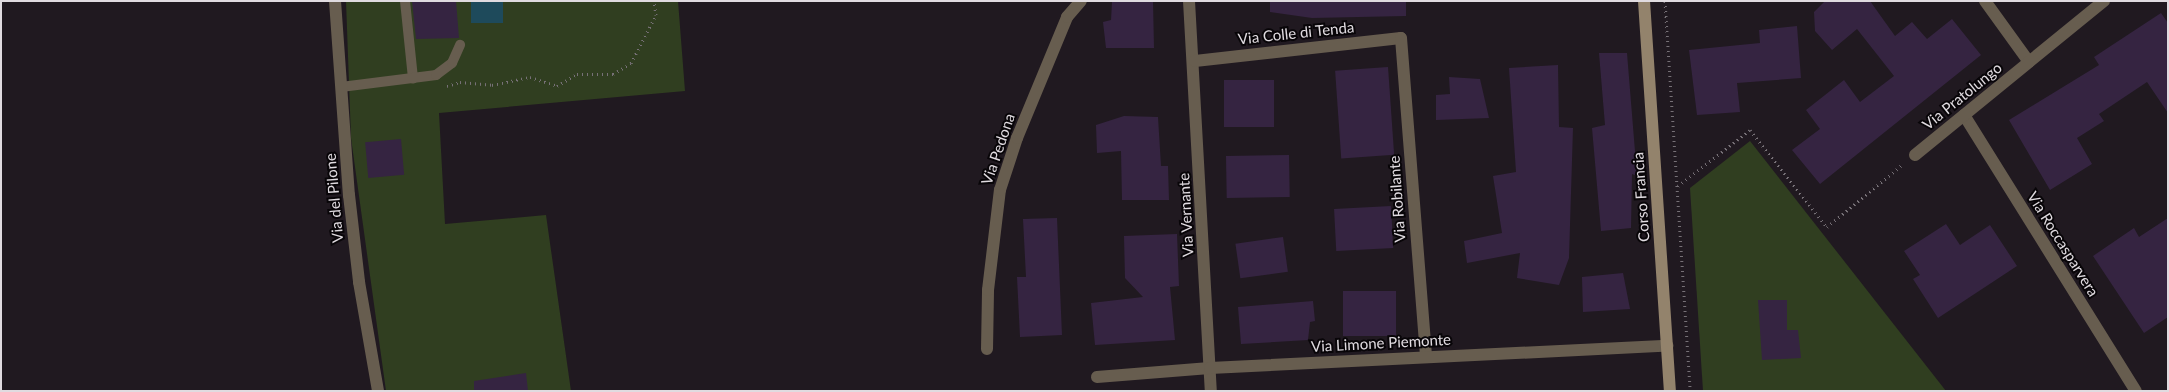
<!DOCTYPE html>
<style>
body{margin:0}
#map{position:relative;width:2169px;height:392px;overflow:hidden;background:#201920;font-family:Lato,sans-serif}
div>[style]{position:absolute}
.green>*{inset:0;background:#303e20}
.water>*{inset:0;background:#1e4a5b;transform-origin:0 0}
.building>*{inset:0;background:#352441;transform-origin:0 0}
.path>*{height:3px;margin-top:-1.5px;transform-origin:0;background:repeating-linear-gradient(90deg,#777177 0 1px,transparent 0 5px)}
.lane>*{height:10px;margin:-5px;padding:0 5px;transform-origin:5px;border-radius:5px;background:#675d4f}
.street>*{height:12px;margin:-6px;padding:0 6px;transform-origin:6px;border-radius:6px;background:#675d4f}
.secondary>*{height:12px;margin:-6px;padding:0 6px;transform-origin:6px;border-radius:6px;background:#93836c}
span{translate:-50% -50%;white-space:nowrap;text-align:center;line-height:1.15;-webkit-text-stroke:4px #080508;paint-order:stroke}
.street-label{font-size:15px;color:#e0dbe0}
.frame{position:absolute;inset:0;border:2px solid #e0dbe0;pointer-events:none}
</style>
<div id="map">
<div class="green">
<i style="clip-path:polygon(346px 1px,678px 1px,685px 91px,439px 113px,445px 224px,546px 215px,571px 391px,386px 391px,351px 138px)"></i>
<i style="clip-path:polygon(1750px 141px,1946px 391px,1703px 391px,1690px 188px)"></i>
</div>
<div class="water">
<i style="left:471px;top:1px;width:32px;height:22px"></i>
</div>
<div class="building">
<i style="clip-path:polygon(412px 1px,456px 1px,459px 38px,416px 39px)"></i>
<i style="clip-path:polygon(1153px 1px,1154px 48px,1106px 48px,1103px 22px,1111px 20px,1112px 2px)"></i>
<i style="clip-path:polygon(1270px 1px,1406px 1px,1406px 16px,1312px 18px,1270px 12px)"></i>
<i style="clip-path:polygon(1825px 1px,1870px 1px,1895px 36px,1912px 22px,1927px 39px,1952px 19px,1981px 55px,1820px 184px,1792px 150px,1820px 129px,1806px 110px,1844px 80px,1860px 102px,1894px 76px,1857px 29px,1832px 50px,1815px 31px,1814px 12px)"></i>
<i style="clip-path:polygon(2161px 13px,2168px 23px,2168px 113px,2147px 82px,2099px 114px,2104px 121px,2077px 138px,2092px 164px,2050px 190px,2009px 120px,2099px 65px,2094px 57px)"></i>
<i style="clip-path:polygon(1797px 26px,1801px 78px,1737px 83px,1740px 112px,1697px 115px,1689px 50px,1760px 43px,1759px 30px)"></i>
<i style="clip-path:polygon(1599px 53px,1627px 53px,1637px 176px,1632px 174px,1631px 228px,1601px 231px,1592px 128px,1605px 125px)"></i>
<i style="clip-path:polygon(1558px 65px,1559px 127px,1573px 128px,1569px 258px,1559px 285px,1517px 278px,1520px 253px,1467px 263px,1464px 241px,1502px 233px,1493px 176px,1516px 172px,1509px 68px)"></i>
<i style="left:1388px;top:67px;width:88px;height:53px;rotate:86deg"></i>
<i style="clip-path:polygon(1449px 77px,1480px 79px,1489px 118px,1436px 120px,1436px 95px,1450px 94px)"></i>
<i style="left:1224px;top:80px;width:50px;height:47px"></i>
<i style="clip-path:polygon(1124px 116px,1158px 117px,1161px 166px,1168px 166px,1169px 200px,1122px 200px,1121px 151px,1097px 153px,1096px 125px)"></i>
<i style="left:401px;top:139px;width:36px;height:36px;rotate:85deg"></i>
<i style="left:1289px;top:155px;width:42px;height:63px;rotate:89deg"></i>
<i style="left:1391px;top:206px;width:42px;height:57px;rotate:87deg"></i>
<i style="clip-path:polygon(1057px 218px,1062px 335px,1020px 337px,1017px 277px,1026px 277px,1023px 219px)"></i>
<i style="clip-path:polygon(2168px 218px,2168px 317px,2144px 333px,2093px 256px,2134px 228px,2139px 237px)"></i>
<i style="clip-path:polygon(1946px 224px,1960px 245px,1990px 225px,2017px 266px,1938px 318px,1913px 279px,1920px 275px,1904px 251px)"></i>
<i style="clip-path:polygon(1177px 234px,1179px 286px,1170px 287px,1175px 340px,1095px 345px,1091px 303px,1143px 297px,1125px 278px,1124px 236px)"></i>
<i style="left:1283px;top:237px;width:35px;height:48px;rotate:82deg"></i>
<i style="clip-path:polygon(1623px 273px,1630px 309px,1583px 312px,1582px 277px)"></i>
<i style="left:1343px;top:291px;width:53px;height:45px"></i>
<i style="clip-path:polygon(1758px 300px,1787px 300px,1787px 330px,1798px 330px,1801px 358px,1762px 360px)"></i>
<i style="clip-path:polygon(1313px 301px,1315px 321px,1310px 322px,1308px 340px,1241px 344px,1238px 307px)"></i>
<i style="clip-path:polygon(526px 373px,528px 391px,474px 391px,474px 381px)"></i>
</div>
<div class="path">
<i style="left:1665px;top:1px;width:391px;rotate:86.3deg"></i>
<i style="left:447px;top:86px;width:14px;rotate:-17deg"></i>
<i style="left:460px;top:82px;width:32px;rotate:5deg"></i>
<i style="left:492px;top:85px;width:39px;rotate:-12deg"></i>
<i style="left:530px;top:77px;width:28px;rotate:18deg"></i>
<i style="left:557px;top:86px;width:23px;rotate:-31deg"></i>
<i style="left:577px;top:74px;width:36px"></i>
<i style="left:613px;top:74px;width:21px;rotate:-31deg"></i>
<i style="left:631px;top:63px;width:54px;rotate:-62.5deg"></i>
<i style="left:656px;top:15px;width:14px;rotate:-98deg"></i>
<i style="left:1678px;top:186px;width:91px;rotate:-37.9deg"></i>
<i style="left:1750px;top:130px;width:124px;rotate:51.6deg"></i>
<i style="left:1827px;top:227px;width:99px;rotate:-39.7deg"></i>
</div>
<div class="lane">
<i style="left:405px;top:1px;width:78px;rotate:84.1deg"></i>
<i style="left:341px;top:87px;width:96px;rotate:-7.2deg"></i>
<i style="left:436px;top:75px;width:20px;rotate:-37deg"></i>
<i style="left:452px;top:63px;width:20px;rotate:-66deg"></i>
</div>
<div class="street">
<i style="left:335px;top:1px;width:195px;rotate:85.9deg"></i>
<i style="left:349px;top:195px;width:88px;rotate:83.4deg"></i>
<i style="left:359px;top:282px;width:111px;rotate:80.1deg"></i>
<i style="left:1189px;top:1px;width:391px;rotate:86.8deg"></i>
<i style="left:1985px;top:1px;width:75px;rotate:54.2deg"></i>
<i style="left:1195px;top:61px;width:207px;rotate:-6.4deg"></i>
<i style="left:1401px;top:38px;width:320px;rotate:85.5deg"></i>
<i style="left:1964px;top:115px;width:325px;rotate:58.1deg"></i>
<i style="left:1915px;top:155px;width:244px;rotate:-39.2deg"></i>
<i style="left:987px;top:349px;width:59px;rotate:-89deg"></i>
<i style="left:988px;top:290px;width:101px;rotate:-83.2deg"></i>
<i style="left:1000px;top:190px;width:55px;rotate:-71.9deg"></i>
<i style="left:1017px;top:138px;width:131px;rotate:-67.5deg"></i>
<i style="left:1067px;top:17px;width:21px;rotate:-49deg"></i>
<i style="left:1097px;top:377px;width:113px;rotate:-4.6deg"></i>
<i style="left:1210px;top:368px;width:458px;rotate:-2.8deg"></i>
</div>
<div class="secondary">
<i style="left:1644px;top:1px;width:391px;rotate:86.2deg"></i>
</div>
<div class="street-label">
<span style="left:1296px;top:33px;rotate:-6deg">Via Colle di Tenda</span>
<span style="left:1962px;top:96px;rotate:-39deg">Via Pratolungo</span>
<span style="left:998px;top:149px;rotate:-71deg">Via Pedona</span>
<span style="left:1641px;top:197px;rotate:-94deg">Corso Francia</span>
<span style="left:334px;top:198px;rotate:-95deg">Via del Pilone</span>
<span style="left:1397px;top:199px;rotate:-94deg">Via Robilante</span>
<span style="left:1186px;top:215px;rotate:-93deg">Via Vernante</span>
<span style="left:2063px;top:244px;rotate:58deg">Via Roccasparvera</span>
<span style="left:1381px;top:343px;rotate:-3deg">Via Limone Piemonte</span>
</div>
<div class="frame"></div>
</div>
